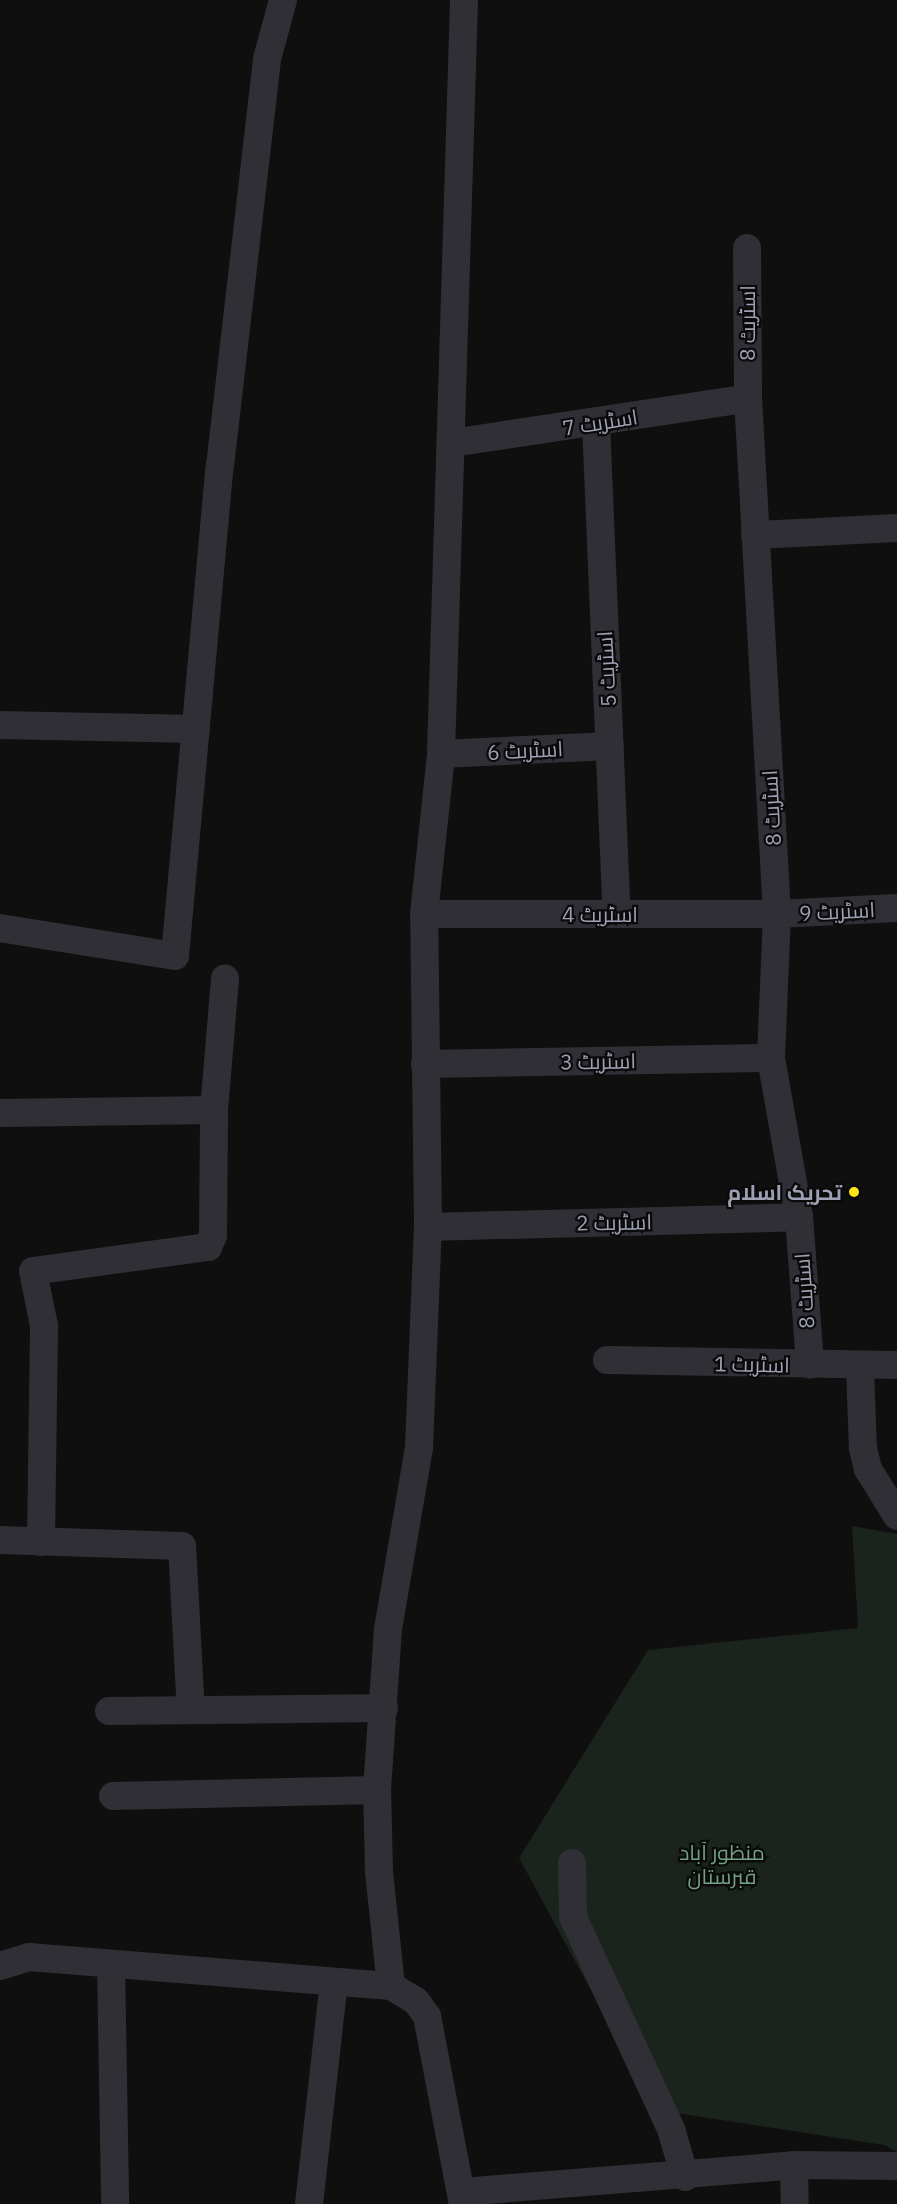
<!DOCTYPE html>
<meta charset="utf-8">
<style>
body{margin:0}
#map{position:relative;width:897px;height:2204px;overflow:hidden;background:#0f0f10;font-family:"IBM Plex Sans",Cairo,sans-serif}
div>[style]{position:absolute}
.green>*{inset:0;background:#1b231d}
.minor>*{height:28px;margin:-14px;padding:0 14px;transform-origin:14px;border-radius:14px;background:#302f35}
.dots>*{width:16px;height:16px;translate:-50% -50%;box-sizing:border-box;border:3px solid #0a0a0b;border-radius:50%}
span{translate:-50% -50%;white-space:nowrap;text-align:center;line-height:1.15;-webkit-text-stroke:4.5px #0a0a0b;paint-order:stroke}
.street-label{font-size:21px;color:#9ea0b3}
.poi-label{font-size:21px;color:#9ea0b3;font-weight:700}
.right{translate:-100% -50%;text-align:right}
.park-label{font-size:21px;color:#73a080}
</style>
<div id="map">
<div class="green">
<i style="clip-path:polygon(852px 1526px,897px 1534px,897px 2152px,884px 2145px,656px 2110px,519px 1858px,648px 1650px,858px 1628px)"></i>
</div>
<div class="minor">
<i style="left:747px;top:248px;width:150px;rotate:89.6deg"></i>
<i style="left:748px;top:398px;width:517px;rotate:86.78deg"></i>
<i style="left:777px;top:914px;width:144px;rotate:92.4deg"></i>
<i style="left:771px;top:1058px;width:161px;rotate:80deg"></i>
<i style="left:799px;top:1217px;width:148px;rotate:85.7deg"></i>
<i style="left:596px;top:423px;width:491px;rotate:87.6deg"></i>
<i style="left:452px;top:443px;width:299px;rotate:-8.6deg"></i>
<i style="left:755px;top:535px;width:142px;rotate:-2.8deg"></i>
<i style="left:0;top:725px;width:196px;rotate:1.2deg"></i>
<i style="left:441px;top:754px;width:169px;rotate:-2.7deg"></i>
<i style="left:424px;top:914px;width:353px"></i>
<i style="left:777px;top:914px;width:120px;rotate:-2.9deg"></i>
<i style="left:0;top:928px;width:177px;rotate:9.1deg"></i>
<i style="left:175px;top:956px;width:492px;rotate:-84.8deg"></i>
<i style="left:220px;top:466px;width:410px;rotate:-83.4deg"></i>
<i style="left:267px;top:59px;width:61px;rotate:-74.8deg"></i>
<i style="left:425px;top:1064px;width:346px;rotate:-1deg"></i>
<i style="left:0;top:1113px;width:214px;rotate:-0.8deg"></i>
<i style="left:428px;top:1227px;width:371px;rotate:-1.5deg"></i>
<i style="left:607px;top:1360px;width:290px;rotate:1deg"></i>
<i style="left:860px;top:1368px;width:80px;rotate:87.9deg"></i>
<i style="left:863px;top:1448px;width:22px;rotate:77deg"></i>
<i style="left:868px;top:1469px;width:55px;rotate:58.3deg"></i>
<i style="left:0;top:1540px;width:182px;rotate:1.9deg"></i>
<i style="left:182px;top:1546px;width:164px;rotate:86.9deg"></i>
<i style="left:41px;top:1542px;width:216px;rotate:-89.2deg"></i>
<i style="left:44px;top:1326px;width:56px;rotate:-101.3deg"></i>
<i style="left:33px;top:1271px;width:177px;rotate:-7.8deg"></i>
<i style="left:208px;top:1247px;width:12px;rotate:-66deg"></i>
<i style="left:213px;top:1236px;width:126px;rotate:-89.5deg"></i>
<i style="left:214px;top:1110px;width:132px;rotate:-85.2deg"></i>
<i style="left:109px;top:1711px;width:275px;rotate:-0.6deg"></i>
<i style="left:113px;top:1796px;width:264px;rotate:-1.3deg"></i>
<i style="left:572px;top:1863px;width:54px;rotate:88.9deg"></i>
<i style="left:573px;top:1917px;width:234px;rotate:65.2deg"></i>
<i style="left:671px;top:2129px;width:50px;rotate:73.7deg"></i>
<i style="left:111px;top:1964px;width:240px;rotate:89deg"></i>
<i style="left:0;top:1966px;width:30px;rotate:-17deg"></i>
<i style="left:29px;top:1957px;width:363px;rotate:4.6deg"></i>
<i style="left:391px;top:1986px;width:29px;rotate:31deg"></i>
<i style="left:416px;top:2001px;width:19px;rotate:54deg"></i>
<i style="left:427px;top:2016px;width:191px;rotate:79.2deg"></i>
<i style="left:391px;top:1986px;width:116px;rotate:-96deg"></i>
<i style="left:379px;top:1871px;width:81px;rotate:-91.4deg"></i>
<i style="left:377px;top:1790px;width:161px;rotate:-86.1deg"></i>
<i style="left:388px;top:1629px;width:184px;rotate:-80.3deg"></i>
<i style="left:419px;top:1448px;width:221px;rotate:-87.7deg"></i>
<i style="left:428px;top:1227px;width:313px;rotate:-90.7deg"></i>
<i style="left:424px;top:914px;width:161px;rotate:-83.9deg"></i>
<i style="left:441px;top:754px;width:754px;rotate:-88.25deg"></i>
<i style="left:794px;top:2165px;width:39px;rotate:89deg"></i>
<i style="left:462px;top:2192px;width:333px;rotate:-4.6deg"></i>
<i style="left:794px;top:2165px;width:103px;rotate:0.6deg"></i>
<i style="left:309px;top:2204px;width:223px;rotate:-83.6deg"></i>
</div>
<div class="dots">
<i style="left:854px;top:1192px;background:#ffe418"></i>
</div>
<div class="street-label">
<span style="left:747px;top:323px;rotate:-90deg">اسٹریٹ 8</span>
<span style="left:600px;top:422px;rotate:-9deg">اسٹریٹ 7</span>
<span style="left:606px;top:669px;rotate:-93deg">اسٹریٹ 5</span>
<span style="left:525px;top:750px;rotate:-3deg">اسٹریٹ 6</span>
<span style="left:771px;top:808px;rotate:-93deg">اسٹریٹ 8</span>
<span style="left:837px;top:911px;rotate:-3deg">اسٹریٹ 9</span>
<span style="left:600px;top:914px">اسٹریٹ 4</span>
<span style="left:598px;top:1061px;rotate:-1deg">اسٹریٹ 3</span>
<span style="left:614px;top:1222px;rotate:-1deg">اسٹریٹ 2</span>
<span style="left:804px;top:1291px;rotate:-94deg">اسٹریٹ 8</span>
<span style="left:752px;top:1364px;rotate:1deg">اسٹریٹ 1</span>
</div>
<div class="poi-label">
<span class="right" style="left:842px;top:1192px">تحریک اسلام</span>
</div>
<div class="park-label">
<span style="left:722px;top:1864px">منظور آباد<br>قبرستان</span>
</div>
</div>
